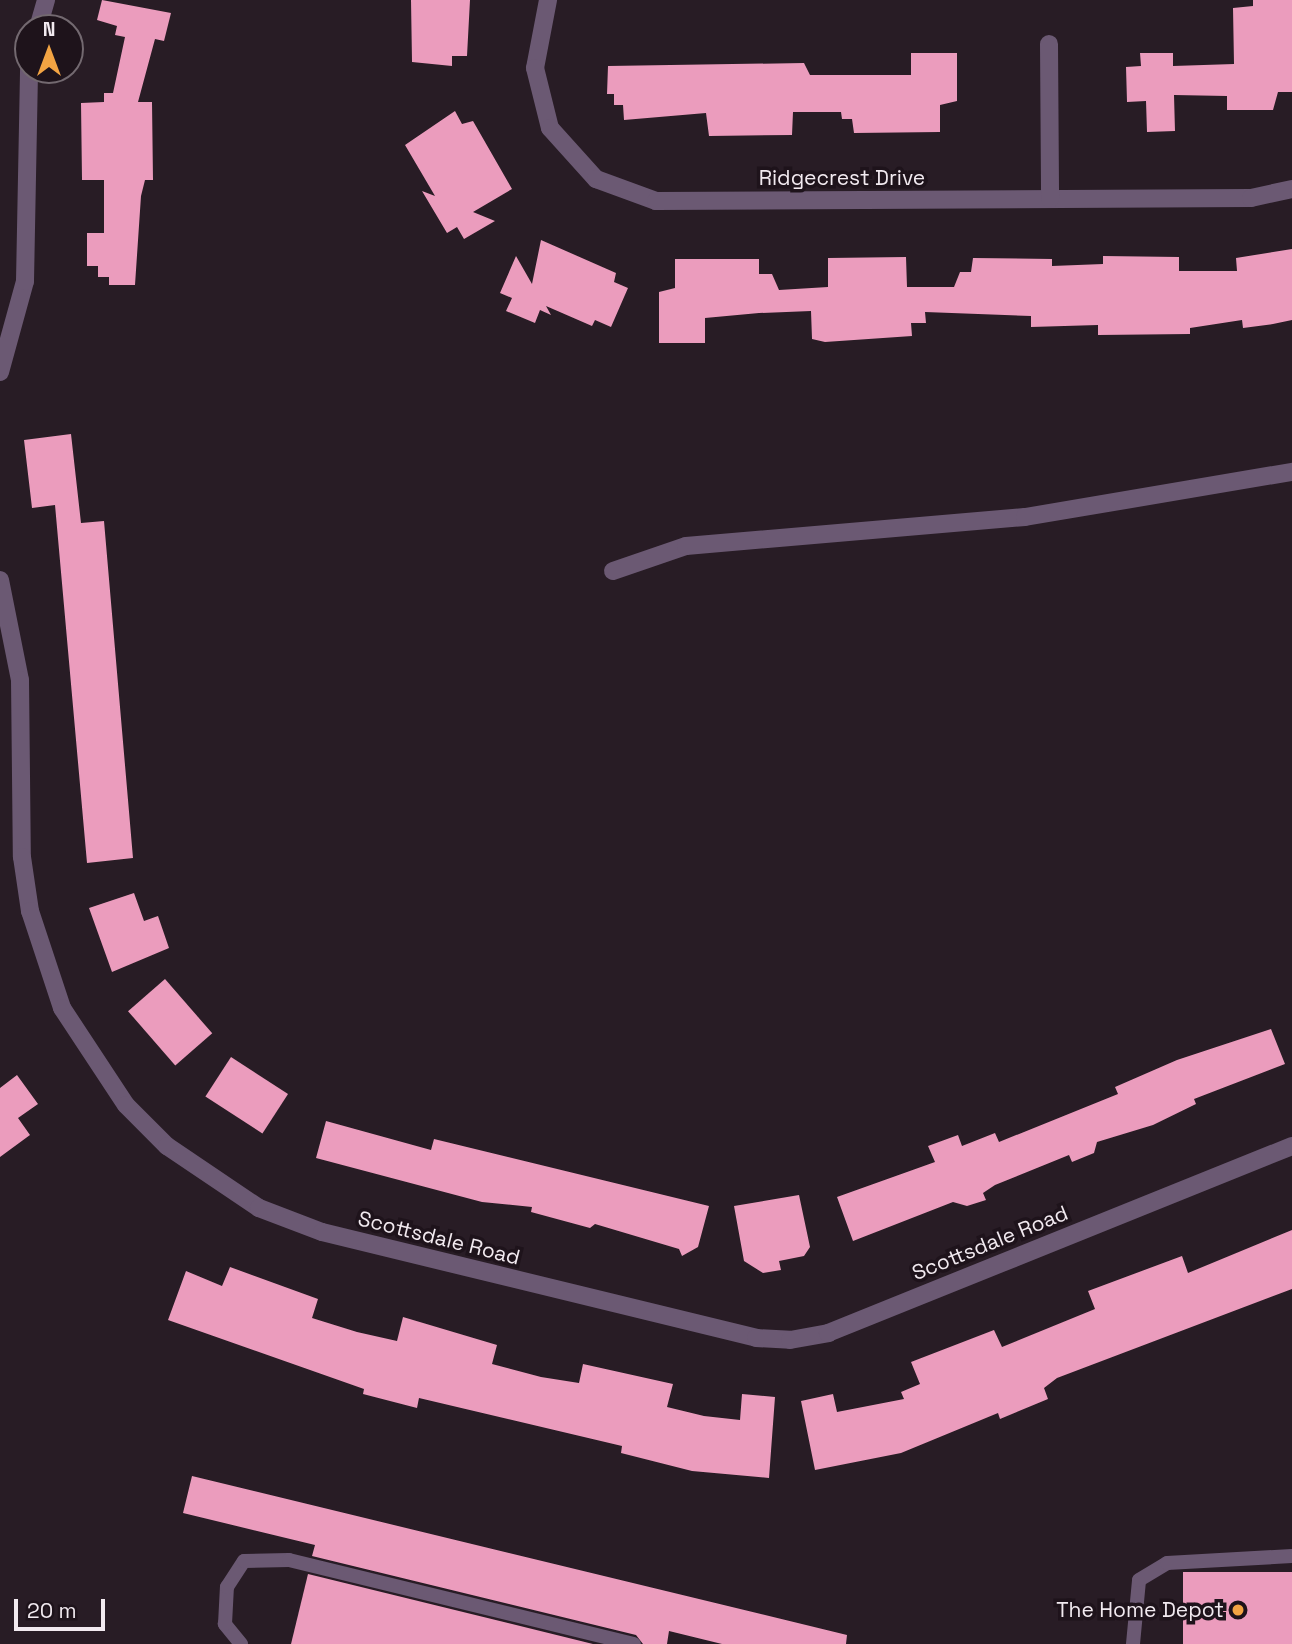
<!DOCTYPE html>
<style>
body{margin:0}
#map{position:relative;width:1292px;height:1644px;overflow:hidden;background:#281c25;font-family:"Space Grotesk",sans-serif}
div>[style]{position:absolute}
.building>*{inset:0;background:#eb9cbd;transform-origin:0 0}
.service>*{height:14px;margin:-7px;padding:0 7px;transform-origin:7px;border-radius:7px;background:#6b5973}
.minor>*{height:18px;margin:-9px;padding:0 9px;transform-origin:9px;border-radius:9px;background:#6b5973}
.dots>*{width:19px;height:19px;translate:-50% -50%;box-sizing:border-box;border:4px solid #1e131b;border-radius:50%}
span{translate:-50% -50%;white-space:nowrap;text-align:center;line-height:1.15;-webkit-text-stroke:7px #1e131b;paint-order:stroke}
.street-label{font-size:21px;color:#f2eaf0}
.poi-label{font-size:21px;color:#f2eaf0}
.right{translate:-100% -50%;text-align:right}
.north{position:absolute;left:14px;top:14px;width:70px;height:70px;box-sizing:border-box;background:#1e131b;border:2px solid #736970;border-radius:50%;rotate:0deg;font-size:19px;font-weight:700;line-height:28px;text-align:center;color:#f2eaf0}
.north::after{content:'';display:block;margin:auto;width:24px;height:32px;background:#f3a443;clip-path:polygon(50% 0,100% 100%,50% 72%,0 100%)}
.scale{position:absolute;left:14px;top:1599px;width:91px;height:32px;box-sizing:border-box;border:4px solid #f2eaf0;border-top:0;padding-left:9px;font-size:21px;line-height:24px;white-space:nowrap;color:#f2eaf0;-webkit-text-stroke:5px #1e131b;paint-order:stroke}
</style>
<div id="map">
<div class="building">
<i style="clip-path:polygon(102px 0,171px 13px,164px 41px,155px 39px,138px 102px,152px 102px,153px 180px,145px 180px,141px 196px,135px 285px,109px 285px,109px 277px,98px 277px,98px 266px,87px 266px,87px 233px,104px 233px,104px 180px,82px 180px,81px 103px,104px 102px,104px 93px,113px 93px,125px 37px,115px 35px,117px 26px,97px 20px)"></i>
<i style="clip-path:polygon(411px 0,470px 0,467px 56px,452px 56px,452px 66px,412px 62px)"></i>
<i style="clip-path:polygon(1253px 0,1292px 0,1292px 92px,1278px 92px,1273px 110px,1227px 110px,1227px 96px,1174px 95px,1175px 131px,1147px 132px,1146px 101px,1127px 102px,1126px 67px,1141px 66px,1140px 53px,1173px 53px,1173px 66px,1234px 64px,1233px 8px,1253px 6px)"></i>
<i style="clip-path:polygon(911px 53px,957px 53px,957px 101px,940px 105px,940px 132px,854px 133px,852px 119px,842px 119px,841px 112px,793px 112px,792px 135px,709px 136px,706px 113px,624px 120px,623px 105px,614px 105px,614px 94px,607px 94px,608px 66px,804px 63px,810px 75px,911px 75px)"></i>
<i style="clip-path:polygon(455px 111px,462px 124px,473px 121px,512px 189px,473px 212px,495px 221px,464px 239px,457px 227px,447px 233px,422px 191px,435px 196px,405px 145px)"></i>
<i style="clip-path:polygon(541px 240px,616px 273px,614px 282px,628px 288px,611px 327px,595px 320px,592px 326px,546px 306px,551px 315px,540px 310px,535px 323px,506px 311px,512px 298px,500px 293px,516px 256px,532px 284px)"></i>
<i style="clip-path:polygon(1292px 249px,1292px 320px,1273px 324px,1243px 328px,1242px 320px,1190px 328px,1190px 334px,1098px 335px,1098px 325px,1031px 327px,1031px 316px,925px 312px,926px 323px,911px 323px,912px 336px,825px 342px,812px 339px,811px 311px,759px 313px,705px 318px,705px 343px,659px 343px,659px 292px,675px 288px,675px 259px,759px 259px,759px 274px,772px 274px,779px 290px,828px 287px,828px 258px,906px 257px,907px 287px,954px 287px,960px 272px,971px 272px,973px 258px,1052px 259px,1052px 266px,1103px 264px,1103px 256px,1179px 257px,1179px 271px,1237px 271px,1236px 258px)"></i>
<i style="clip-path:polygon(71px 434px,81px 523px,104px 521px,133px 858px,87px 863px,55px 505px,32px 508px,24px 440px)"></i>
<i style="clip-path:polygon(134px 893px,144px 921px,158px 916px,169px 948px,112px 972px,89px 908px)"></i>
<i style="left:165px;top:979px;width:72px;height:49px;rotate:49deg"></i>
<i style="clip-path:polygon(1271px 1029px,1285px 1064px,1194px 1099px,1196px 1104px,1153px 1125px,1097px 1142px,1094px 1153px,1072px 1162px,1069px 1155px,995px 1185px,983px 1193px,986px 1200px,967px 1206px,953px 1202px,853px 1241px,837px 1197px,935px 1162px,928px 1146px,958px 1135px,962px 1146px,995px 1133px,999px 1142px,1118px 1094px,1115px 1087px,1177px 1060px)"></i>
<i style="left:231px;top:1057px;width:68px;height:47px;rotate:33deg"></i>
<i style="clip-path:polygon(17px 1075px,38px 1104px,18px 1118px,30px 1135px,0 1157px,0 1088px)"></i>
<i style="clip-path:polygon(326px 1121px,431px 1150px,434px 1139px,709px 1206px,698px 1247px,682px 1256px,679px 1249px,595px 1224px,590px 1228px,531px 1212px,532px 1207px,482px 1202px,316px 1158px)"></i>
<i style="clip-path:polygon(799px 1195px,810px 1247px,804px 1256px,779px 1261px,781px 1270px,763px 1273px,744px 1261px,734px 1206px)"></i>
<i style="clip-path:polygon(1292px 1230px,1292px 1289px,1057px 1378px,1044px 1388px,1048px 1399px,1000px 1419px,998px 1413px,901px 1453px,815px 1470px,801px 1401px,833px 1394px,837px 1412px,904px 1399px,901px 1392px,920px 1384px,911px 1362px,994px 1330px,1002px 1347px,1095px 1309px,1088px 1291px,1182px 1256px,1188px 1273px)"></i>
<i style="clip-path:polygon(230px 1267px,318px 1299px,312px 1318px,357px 1332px,397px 1341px,403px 1317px,497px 1345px,492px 1364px,541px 1377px,579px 1383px,583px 1364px,673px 1384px,667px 1407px,704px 1416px,740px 1420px,742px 1394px,775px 1397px,769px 1478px,692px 1471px,621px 1453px,622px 1446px,419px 1398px,417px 1408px,363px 1394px,364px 1389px,168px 1320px,186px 1271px,222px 1286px)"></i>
<i style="clip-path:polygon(192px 1476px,847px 1635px,846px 1644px,722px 1644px,669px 1631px,667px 1644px,643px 1644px,636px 1635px,312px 1556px,315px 1545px,183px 1513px)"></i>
<i style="left:1292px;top:1572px;width:72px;height:109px;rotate:90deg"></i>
<i style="clip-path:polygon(308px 1574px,593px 1644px,291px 1644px)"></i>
</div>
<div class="service">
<i style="left:241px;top:1644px;width:26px;rotate:-129deg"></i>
<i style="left:225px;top:1624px;width:37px;rotate:-87deg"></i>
<i style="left:227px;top:1587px;width:31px;rotate:-57deg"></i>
<i style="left:244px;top:1561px;width:45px;rotate:-1.3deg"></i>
<i style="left:289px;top:1560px;width:355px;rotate:13.7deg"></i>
<i style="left:1133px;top:1644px;width:64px;rotate:-84.6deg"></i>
<i style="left:1139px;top:1580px;width:33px;rotate:-31deg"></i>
<i style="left:1167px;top:1563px;width:125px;rotate:-3.2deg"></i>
</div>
<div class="minor">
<i style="left:548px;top:0;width:69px;rotate:100.8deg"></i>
<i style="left:535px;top:68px;width:62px;rotate:76deg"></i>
<i style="left:550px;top:128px;width:69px;rotate:48deg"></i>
<i style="left:596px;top:179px;width:64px;rotate:20.1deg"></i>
<i style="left:656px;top:201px;width:595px;rotate:-0.29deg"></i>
<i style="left:1251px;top:198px;width:42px;rotate:-12.4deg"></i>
<i style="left:38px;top:28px;width:29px;rotate:-74deg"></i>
<i style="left:1049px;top:44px;width:155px;rotate:89.6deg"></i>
<i style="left:0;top:372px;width:94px;rotate:-74.6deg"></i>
<i style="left:25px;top:281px;width:211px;rotate:-88.9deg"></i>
<i style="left:613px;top:571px;width:77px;rotate:-18.9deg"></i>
<i style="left:686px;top:546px;width:340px;rotate:-4.9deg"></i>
<i style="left:1025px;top:517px;width:271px;rotate:-9.6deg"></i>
<i style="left:0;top:580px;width:102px;rotate:78.7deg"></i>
<i style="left:20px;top:680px;width:177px;rotate:89.4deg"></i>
<i style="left:22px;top:857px;width:55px;rotate:81.6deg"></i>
<i style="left:30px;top:911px;width:102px;rotate:71.7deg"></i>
<i style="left:62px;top:1008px;width:116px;rotate:56.6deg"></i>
<i style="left:126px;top:1105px;width:58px;rotate:45deg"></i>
<i style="left:167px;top:1146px;width:111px;rotate:34deg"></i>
<i style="left:259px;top:1208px;width:67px;rotate:20.9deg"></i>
<i style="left:322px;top:1232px;width:447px;rotate:13.7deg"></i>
<i style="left:756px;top:1338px;width:34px;rotate:3deg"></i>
<i style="left:790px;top:1340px;width:39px;rotate:-10deg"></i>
<i style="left:828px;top:1333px;width:500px;rotate:-21.95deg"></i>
</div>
<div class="dots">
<i style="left:1238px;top:1610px;background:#f3a443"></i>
</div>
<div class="street-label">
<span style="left:842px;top:178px">Ridgecrest Drive</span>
<span style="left:439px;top:1238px;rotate:14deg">Scottsdale Road</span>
<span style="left:990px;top:1243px;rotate:-22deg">Scottsdale Road</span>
</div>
<div class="poi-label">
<span class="right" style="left:1224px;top:1610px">The Home Depot</span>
</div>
<div class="north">N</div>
<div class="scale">20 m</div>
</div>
